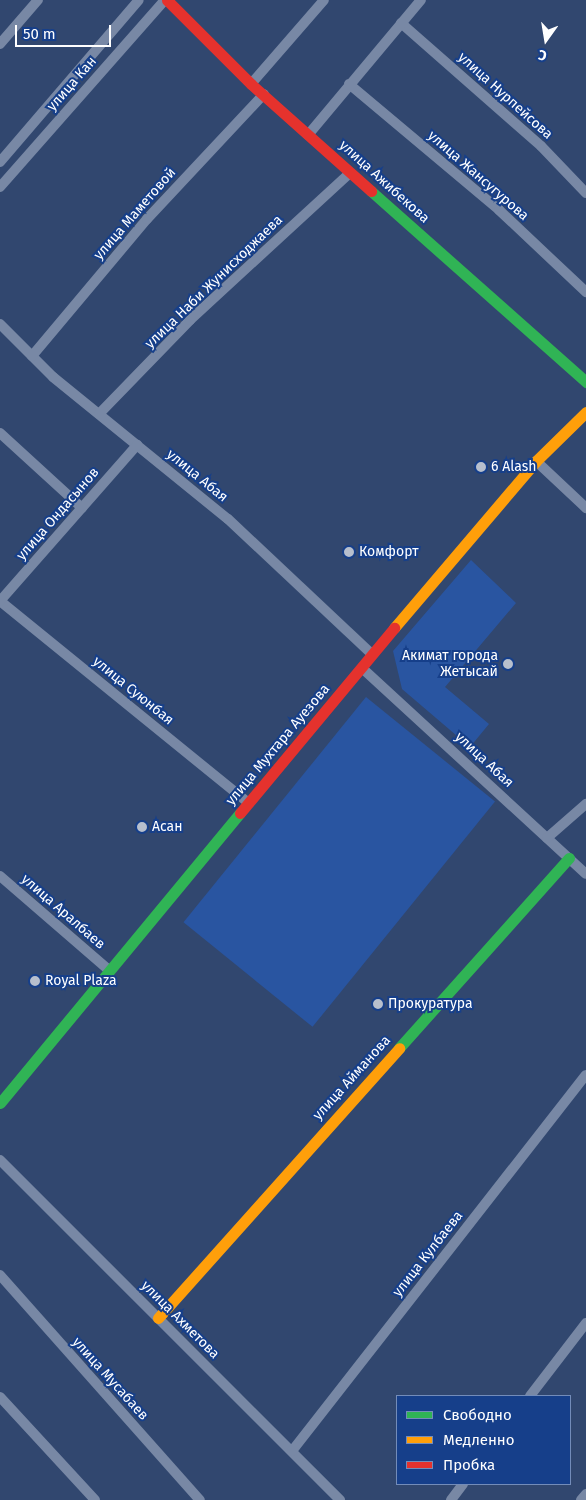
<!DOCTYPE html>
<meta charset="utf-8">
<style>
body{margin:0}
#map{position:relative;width:586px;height:1500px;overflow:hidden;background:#31476f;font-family:"Fira Sans",sans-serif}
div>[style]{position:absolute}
.green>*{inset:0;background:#2955a1;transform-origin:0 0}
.street>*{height:10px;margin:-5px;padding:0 5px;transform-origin:5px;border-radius:5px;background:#7888a5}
.fast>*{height:11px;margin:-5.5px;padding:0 5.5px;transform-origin:5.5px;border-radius:5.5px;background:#30b455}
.slow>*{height:11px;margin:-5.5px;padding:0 5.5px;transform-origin:5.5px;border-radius:5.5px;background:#ff9f0a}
.jam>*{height:11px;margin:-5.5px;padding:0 5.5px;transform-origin:5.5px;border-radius:5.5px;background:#e5322d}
.dots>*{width:14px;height:14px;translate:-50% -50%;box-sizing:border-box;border:2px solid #163f8a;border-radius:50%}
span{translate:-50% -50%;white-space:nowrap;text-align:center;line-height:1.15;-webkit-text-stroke:4px #163f8a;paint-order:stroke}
.street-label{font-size:14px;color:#fff}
.poi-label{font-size:14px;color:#fff}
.left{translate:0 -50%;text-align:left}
.right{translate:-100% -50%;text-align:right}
.legend{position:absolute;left:396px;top:1395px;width:175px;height:90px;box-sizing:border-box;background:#163f8a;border:1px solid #738cb9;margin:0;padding:6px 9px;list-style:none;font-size:15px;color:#fff}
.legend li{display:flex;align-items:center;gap:10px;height:25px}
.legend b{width:25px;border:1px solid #738cb9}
.north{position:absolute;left:521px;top:15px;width:50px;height:50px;-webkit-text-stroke:4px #163f8a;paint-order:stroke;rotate:193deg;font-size:14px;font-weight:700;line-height:20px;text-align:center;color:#fff}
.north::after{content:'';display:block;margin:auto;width:18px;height:22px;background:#fff;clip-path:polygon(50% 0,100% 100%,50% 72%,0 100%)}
.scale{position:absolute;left:15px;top:25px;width:96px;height:22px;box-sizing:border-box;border:2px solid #fff;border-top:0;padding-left:6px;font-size:15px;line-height:18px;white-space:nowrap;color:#fff;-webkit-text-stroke:4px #163f8a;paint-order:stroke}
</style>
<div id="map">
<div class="green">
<i style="clip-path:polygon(471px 560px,516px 603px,445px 687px,489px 724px,470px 747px,402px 689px,393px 651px)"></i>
<i style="left:366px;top:697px;width:166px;height:290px;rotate:39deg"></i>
</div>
<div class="street">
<i style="left:401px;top:23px;width:186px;rotate:41.3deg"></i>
<i style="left:541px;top:146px;width:65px;rotate:46.2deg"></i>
<i style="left:0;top:44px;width:58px;rotate:-49.2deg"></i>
<i style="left:251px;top:84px;width:111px;rotate:-49deg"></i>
<i style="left:349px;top:84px;width:196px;rotate:40deg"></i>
<i style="left:499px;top:210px;width:120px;rotate:43.3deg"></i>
<i style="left:308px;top:135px;width:176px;rotate:-50.1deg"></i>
<i style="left:0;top:162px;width:213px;rotate:-49.4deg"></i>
<i style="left:0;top:187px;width:249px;rotate:-48.6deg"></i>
<i style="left:0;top:324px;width:75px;rotate:45deg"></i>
<i style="left:53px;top:377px;width:225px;rotate:39.1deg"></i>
<i style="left:228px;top:519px;width:197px;rotate:43.2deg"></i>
<i style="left:32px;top:356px;width:179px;rotate:-50deg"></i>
<i style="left:147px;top:219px;width:171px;rotate:-46.9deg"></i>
<i style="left:99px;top:414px;width:131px;rotate:-45.9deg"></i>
<i style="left:190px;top:320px;width:217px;rotate:-42.6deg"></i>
<i style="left:0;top:433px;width:111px;rotate:42.4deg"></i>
<i style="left:536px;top:461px;width:69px;rotate:43.2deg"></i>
<i style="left:0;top:601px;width:321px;rotate:39.1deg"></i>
<i style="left:0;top:601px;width:208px;rotate:-48.7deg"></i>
<i style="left:362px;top:668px;width:304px;rotate:42.6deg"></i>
<i style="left:547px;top:838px;width:52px;rotate:-41.1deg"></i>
<i style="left:0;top:876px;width:144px;rotate:40.8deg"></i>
<i style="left:0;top:1160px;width:481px;rotate:45deg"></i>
<i style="left:0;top:1275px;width:301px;rotate:48.4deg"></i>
<i style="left:530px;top:1396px;width:92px;rotate:-52.5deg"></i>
<i style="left:0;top:1397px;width:140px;rotate:47.3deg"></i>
<i style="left:292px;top:1451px;width:477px;rotate:-52deg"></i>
<i style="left:451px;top:1500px;width:20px;rotate:-53deg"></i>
<i style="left:581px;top:1500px;width:8px;rotate:-50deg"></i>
</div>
<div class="fast">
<i style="left:371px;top:191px;width:288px;rotate:41.6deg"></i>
<i style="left:399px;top:1048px;width:255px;rotate:-48.2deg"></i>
<i style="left:0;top:1103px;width:376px;rotate:-50.4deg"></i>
</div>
<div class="slow">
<i style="left:394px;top:628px;width:219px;rotate:-49.6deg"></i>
<i style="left:536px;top:461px;width:70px;rotate:-44.4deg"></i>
<i style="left:158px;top:1318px;width:362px;rotate:-48.2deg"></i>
</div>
<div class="jam">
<i style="left:167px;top:0;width:119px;rotate:45deg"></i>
<i style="left:251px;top:84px;width:161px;rotate:41.7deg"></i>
<i style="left:240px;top:813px;width:241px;rotate:-50.2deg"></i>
</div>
<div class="dots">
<i style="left:481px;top:467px;background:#b7bfcd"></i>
<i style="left:349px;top:552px;background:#b7bfcd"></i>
<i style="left:508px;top:664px;background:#b7bfcd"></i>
<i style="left:142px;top:827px;background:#b7bfcd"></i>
<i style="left:35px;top:981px;background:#b7bfcd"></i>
<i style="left:378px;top:1004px;background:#b7bfcd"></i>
</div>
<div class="street-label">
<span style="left:72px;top:84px;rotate:-49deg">улица Кан</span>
<span style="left:505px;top:96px;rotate:42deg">улица Нурпейсова</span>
<span style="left:478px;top:176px;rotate:41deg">улица Жансугурова</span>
<span style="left:384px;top:182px;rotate:42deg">улица Ажибекова</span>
<span style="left:135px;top:214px;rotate:-49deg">улица Маметовой</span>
<span style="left:214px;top:282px;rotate:-44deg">улица Наби Жунисходжаева</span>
<span style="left:197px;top:476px;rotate:39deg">улица Абая</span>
<span style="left:58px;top:514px;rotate:-49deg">улица Ондасынов</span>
<span style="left:133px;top:691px;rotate:39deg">улица Суюнбая</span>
<span style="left:278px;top:745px;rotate:-50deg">улица Мухтара Ауезова</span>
<span style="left:484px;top:760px;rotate:43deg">улица Абая</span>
<span style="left:63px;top:912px;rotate:41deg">улица Аралбаев</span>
<span style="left:352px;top:1078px;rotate:-48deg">улица Айманова</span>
<span style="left:428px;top:1254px;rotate:-52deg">улица Кулбаева</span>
<span style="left:180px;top:1320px;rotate:45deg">улица Ахметова</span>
<span style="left:110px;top:1379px;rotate:48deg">улица Мусабаев</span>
</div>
<div class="poi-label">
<span class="left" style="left:491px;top:467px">6 Alash</span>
<span class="left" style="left:359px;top:552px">Комфорт</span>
<span class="right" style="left:498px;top:664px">Акимат города<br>Жетысай</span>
<span class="left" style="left:152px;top:827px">Асан</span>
<span class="left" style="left:45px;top:981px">Royal Plaza</span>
<span class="left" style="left:388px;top:1004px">Прокуратура</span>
</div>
<ul class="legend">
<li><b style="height:6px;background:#30b455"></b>Свободно</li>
<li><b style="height:6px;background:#ff9f0a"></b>Медленно</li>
<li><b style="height:6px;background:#e5322d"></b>Пробка</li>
</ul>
<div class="north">С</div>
<div class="scale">50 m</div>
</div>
